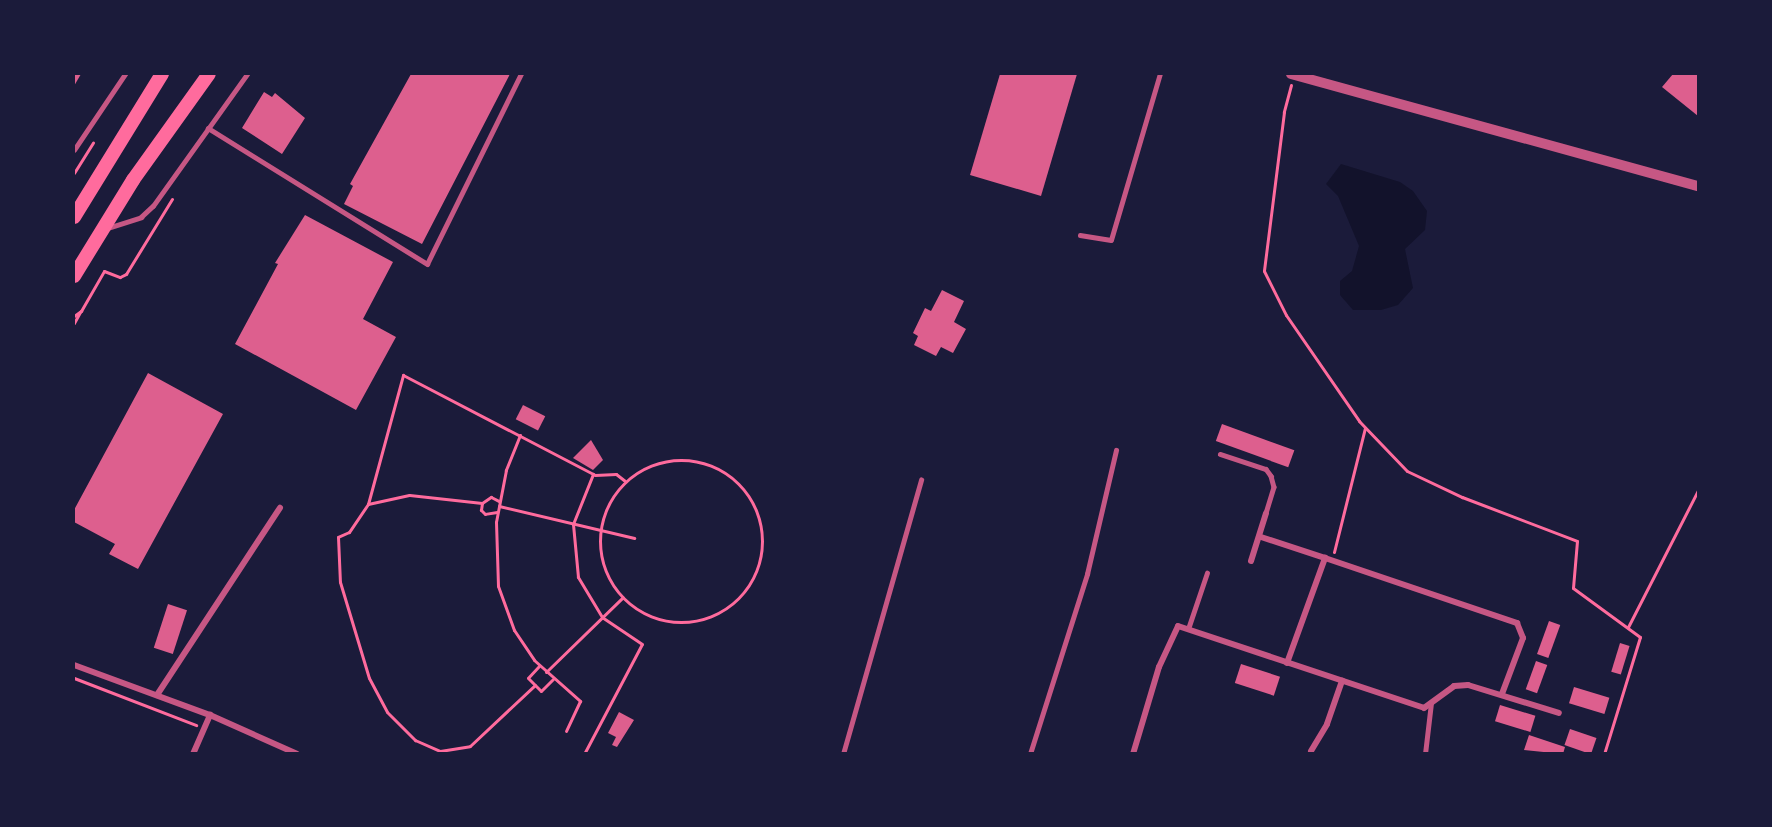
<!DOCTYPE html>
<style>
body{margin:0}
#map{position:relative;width:1772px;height:827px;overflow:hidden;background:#1b1b3a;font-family:"Noto Sans",sans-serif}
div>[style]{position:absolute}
.water>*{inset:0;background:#12122b}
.building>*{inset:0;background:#dd5f8e;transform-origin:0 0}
.path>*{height:3px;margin:-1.5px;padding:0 1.5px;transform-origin:1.5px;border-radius:1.5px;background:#ff6b9d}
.path>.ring{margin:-1.5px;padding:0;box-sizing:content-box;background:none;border:3px solid #ff6b9d;border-radius:50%}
.service>*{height:4.5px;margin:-2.25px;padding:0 2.25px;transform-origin:2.25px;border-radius:2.25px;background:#c65784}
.minor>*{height:6px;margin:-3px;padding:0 3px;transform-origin:3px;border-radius:3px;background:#c65784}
.tertiary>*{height:10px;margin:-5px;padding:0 5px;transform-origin:5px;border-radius:5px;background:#c65784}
.trunk>*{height:14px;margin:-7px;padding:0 7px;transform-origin:7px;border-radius:7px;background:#ff6b9d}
span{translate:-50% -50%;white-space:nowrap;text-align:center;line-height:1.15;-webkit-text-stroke:6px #1b1b3a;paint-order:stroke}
.frame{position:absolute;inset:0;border:75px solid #1b1b3a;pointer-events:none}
</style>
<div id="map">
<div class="water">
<i style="clip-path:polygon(1341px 164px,1400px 182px,1413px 191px,1427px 211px,1425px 230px,1405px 249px,1413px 288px,1398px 305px,1381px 310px,1353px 310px,1340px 295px,1340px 281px,1352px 271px,1359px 246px,1338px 196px,1326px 184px)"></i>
</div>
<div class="building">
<i style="clip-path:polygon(74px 74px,81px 74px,74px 86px)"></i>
<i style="clip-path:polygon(411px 74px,510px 74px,422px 244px,344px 204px,353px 186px,350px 184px)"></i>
<i style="clip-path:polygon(1000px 74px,1077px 74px,1041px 196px,970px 175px)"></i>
<i style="clip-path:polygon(1673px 74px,1698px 74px,1698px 116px,1662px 87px)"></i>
<i style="clip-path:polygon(264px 92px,272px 97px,275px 93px,305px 118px,282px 154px,242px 128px)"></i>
<i style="clip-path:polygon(305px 215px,393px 262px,363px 319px,396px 337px,356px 410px,235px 344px,278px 264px,275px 263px)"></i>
<i style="clip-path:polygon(942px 290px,964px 301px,954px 322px,966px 329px,953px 353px,941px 347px,936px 356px,914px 345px,918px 336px,913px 333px,925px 308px,931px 311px)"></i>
<i style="clip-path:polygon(148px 373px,223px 414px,138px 569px,109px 554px,115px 544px,74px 522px,74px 510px)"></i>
<i style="left:523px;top:405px;width:25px;height:16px;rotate:27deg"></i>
<i style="left:1222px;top:424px;width:77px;height:18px;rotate:20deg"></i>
<i style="clip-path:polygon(591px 440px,603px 460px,593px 470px,573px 458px)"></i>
<i style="left:168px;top:604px;width:20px;height:46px;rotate:18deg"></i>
<i style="left:1549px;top:621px;width:12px;height:35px;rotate:20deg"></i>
<i style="left:1620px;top:643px;width:10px;height:30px;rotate:17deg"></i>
<i style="left:1536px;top:661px;width:12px;height:30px;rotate:20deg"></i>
<i style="left:1241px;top:664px;width:41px;height:20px;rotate:18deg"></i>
<i style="left:1574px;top:687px;width:37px;height:17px;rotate:17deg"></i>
<i style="left:1500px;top:705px;width:37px;height:17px;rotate:17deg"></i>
<i style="clip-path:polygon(619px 712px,634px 720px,617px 747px,612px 745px,616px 737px,608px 733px)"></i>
<i style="left:1570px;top:729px;width:28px;height:17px;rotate:19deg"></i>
<i style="clip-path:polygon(1529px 735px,1565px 747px,1563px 754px,1524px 750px)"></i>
</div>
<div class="path">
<i style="left:1291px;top:85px;width:28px;rotate:105deg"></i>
<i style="left:1284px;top:112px;width:160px;rotate:97.2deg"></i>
<i style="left:1264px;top:271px;width:49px;rotate:63.4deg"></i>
<i style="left:1286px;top:315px;width:129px;rotate:55.4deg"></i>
<i style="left:1359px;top:421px;width:69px;rotate:46.2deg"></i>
<i style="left:1407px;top:471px;width:61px;rotate:25.3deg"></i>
<i style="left:1462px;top:497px;width:123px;rotate:20.9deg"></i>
<i style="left:1577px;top:541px;width:47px;rotate:94.9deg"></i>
<i style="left:1573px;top:588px;width:83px;rotate:36.2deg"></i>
<i style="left:1640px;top:637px;width:122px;rotate:107.1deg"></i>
<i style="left:74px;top:173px;width:36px;rotate:-58deg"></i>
<i style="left:74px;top:316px;width:9px;rotate:-36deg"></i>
<i style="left:81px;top:311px;width:46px;rotate:-60.1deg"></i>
<i style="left:104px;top:271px;width:17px;rotate:21deg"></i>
<i style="left:120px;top:277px;width:7px;rotate:-27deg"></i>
<i style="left:126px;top:274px;width:88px;rotate:-58.5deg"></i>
<i style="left:74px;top:323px;width:13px;rotate:-61deg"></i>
<i style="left:520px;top:435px;width:38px;rotate:112deg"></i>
<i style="left:506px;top:470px;width:53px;rotate:100.9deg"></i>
<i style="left:496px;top:522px;width:64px;rotate:88.2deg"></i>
<i style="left:498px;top:586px;width:47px;rotate:70deg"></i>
<i style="left:514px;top:630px;width:36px;rotate:56deg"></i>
<i style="left:534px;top:660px;width:62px;rotate:41.7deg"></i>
<i style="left:580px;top:701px;width:33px;rotate:115deg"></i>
<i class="ring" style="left:600px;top:460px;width:159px;height:159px"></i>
<i style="left:482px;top:503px;width:73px;rotate:-173.7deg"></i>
<i style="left:409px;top:495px;width:42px;rotate:167.6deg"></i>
<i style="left:368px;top:504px;width:134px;rotate:-74.8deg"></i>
<i style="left:403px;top:375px;width:216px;rotate:27.5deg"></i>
<i style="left:595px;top:475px;width:21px;rotate:-3deg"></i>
<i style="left:616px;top:474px;width:11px;rotate:38deg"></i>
<i style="left:368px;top:504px;width:34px;rotate:124deg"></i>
<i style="left:349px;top:532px;width:12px;rotate:156deg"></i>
<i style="left:338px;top:537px;width:45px;rotate:87.5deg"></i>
<i style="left:340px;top:582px;width:100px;rotate:73.2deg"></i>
<i style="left:369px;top:678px;width:38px;rotate:62deg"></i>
<i style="left:387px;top:712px;width:40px;rotate:45deg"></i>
<i style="left:415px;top:740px;width:27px;rotate:24deg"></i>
<i style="left:440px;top:751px;width:30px;rotate:-9deg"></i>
<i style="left:470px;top:746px;width:89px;rotate:-43.2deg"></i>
<i style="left:499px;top:506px;width:139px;rotate:13.3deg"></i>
<i style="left:497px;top:512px;width:12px;rotate:171deg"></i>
<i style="left:485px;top:514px;width:6px;rotate:-135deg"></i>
<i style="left:481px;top:510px;width:7px;rotate:-82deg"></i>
<i style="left:482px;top:503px;width:11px;rotate:-34deg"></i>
<i style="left:491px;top:497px;width:9px;rotate:27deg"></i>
<i style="left:1334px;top:552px;width:128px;rotate:-76deg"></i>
<i style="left:1628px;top:627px;width:154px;rotate:-62.9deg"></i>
<i style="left:539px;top:666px;width:16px;rotate:133deg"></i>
<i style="left:528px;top:678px;width:18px;rotate:45deg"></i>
<i style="left:541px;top:691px;width:17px;rotate:-45deg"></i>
<i style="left:546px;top:672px;width:107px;rotate:-44.2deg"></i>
<i style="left:74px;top:678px;width:131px;rotate:21.1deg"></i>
<i style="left:584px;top:754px;width:124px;rotate:-62.2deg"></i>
<i style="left:642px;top:644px;width:48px;rotate:-146deg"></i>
<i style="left:602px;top:617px;width:47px;rotate:-121deg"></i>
<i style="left:578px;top:577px;width:53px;rotate:-95.4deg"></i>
<i style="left:573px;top:524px;width:54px;rotate:-68.2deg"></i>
</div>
<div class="service">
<i style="left:208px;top:128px;width:258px;rotate:31.8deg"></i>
<i style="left:427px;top:264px;width:212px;rotate:-63.7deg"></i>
<i style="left:74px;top:150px;width:92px;rotate:-56.1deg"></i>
<i style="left:108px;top:228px;width:35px;rotate:-18deg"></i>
<i style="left:141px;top:217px;width:16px;rotate:-43deg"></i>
<i style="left:153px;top:206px;width:162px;rotate:-54.5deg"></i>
<i style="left:1080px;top:235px;width:31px;rotate:9deg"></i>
<i style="left:1111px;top:240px;width:173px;rotate:-73.6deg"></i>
<i style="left:1220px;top:454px;width:48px;rotate:18.1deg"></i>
<i style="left:1266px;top:469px;width:9px;rotate:54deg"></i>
<i style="left:1271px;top:476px;width:11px;rotate:75deg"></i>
<i style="left:1274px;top:487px;width:27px;rotate:107deg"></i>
<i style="left:1188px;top:629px;width:59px;rotate:-71.3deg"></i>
<i style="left:843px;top:754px;width:285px;rotate:-74.1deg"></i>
<i style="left:1030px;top:754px;width:189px;rotate:-72.4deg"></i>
<i style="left:1087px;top:574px;width:127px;rotate:-76.8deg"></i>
<i style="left:1425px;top:754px;width:51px;rotate:-83.3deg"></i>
</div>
<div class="minor">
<i style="left:1261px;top:537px;width:67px;rotate:18.2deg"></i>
<i style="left:1251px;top:561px;width:50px;rotate:-72.6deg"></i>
<i style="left:1287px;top:663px;width:112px;rotate:-70.1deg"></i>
<i style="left:1325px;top:558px;width:203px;rotate:18.7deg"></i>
<i style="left:1517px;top:623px;width:16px;rotate:68deg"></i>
<i style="left:1523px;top:638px;width:60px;rotate:110.6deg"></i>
<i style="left:74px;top:665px;width:145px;rotate:20.2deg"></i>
<i style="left:210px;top:715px;width:95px;rotate:24.1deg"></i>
<i style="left:157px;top:695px;width:224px;rotate:-56.7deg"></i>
<i style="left:1311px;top:751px;width:31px;rotate:-59deg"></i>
<i style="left:1327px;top:724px;width:46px;rotate:-70.8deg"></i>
<i style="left:193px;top:754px;width:43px;rotate:-66.4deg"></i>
<i style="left:1133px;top:754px;width:91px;rotate:-73.4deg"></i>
<i style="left:1159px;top:667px;width:45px;rotate:-65.1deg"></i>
<i style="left:1178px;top:626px;width:259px;rotate:18.4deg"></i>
<i style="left:1424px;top:708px;width:37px;rotate:-36deg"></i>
<i style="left:1454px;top:686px;width:14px;rotate:-4deg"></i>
<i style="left:1468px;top:685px;width:95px;rotate:17.1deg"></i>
</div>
<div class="tertiary">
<i style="left:1291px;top:74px;width:422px;rotate:15.4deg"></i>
</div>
<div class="trunk">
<i style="left:74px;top:217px;width:168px;rotate:-58.4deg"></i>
<i style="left:74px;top:276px;width:113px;rotate:-58.4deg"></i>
<i style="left:133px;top:180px;width:130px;rotate:-54.4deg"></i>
</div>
<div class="frame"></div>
</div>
